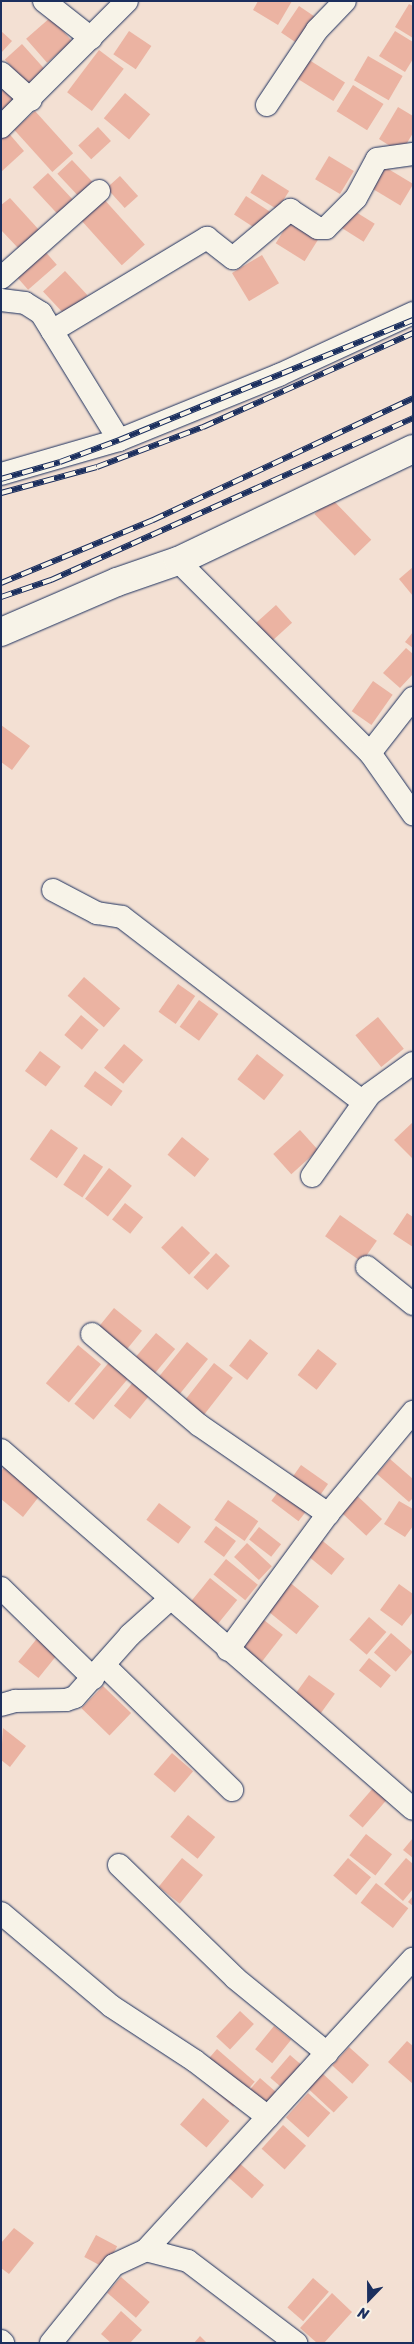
<!DOCTYPE html>
<style>
body{margin:0}
#map{position:relative;width:414px;height:2344px;overflow:hidden;background:#f3e0d3;font-family:Sriracha,sans-serif}
div>[style]{position:absolute}
.building>*{inset:0;background:#ebb3a2;transform-origin:0 0}
.roads{filter:drop-shadow(0 0 1px #1b2f5e) drop-shadow(0 0 1px #1b2f5e)}
.minor>*{height:22px;margin:-11px;padding:0 11px;transform-origin:11px;border-radius:11px;background:#f7f3e8}
.tertiary>*{height:28px;margin:-14px;padding:0 14px;transform-origin:14px;border-radius:14px;background:#f7f3e8}
.rail>*{height:5.5px;margin-top:-2.75px;transform-origin:0;background:repeating-linear-gradient(90deg,#f7f3e8 0 11px,#1b2f5e 0 22px);box-sizing:border-box;border-block:1px solid #1b2f5e}
span{translate:-50% -50%;white-space:nowrap;text-align:center;line-height:1.15;-webkit-text-stroke:4.5px #f7f3e8;paint-order:stroke}
.frame{position:absolute;inset:0;border:2px solid #1b2f5e;pointer-events:none}
.north{position:absolute;left:344px;top:2274px;width:50px;height:50px;-webkit-text-stroke:4px #f7f3e8;paint-order:stroke;rotate:202deg;font-size:14px;font-weight:700;line-height:20px;text-align:center;color:#1b2f5e}
.north::after{content:'';display:block;margin:auto;width:18px;height:22px;background:#1b2f5e;clip-path:polygon(50% 0,100% 100%,50% 72%,0 100%)}
</style>
<div id="map">
<div class="building">
<i style="clip-path:polygon(258px 1px,292px 1px,278px 25px,253px 10px)"></i>
<i style="clip-path:polygon(409px 4px,413px 6px,413px 38px,395px 27px)"></i>
<i style="left:299px;top:6px;width:25px;height:32px;rotate:34deg"></i>
<i style="left:51px;top:17px;width:32px;height:33px;rotate:49deg"></i>
<i style="clip-path:polygon(1px 31px,12px 41px,1px 53px)"></i>
<i style="left:129px;top:31px;width:27px;height:28px;rotate:34deg"></i>
<i style="clip-path:polygon(395px 31px,413px 42px,413px 59px,405px 72px,379px 56px)"></i>
<i style="left:22px;top:44px;width:36px;height:23px;rotate:48deg"></i>
<i style="left:99px;top:50px;width:31px;height:53px;rotate:37deg"></i>
<i style="left:368px;top:56px;width:40px;height:28px;rotate:30deg"></i>
<i style="left:306px;top:58px;width:46px;height:22px;rotate:32deg"></i>
<i style="clip-path:polygon(1px 84px,21px 105px,1px 116px)"></i>
<i style="left:353px;top:85px;width:36px;height:31px;rotate:32deg"></i>
<i style="left:125px;top:93px;width:33px;height:33px;rotate:40deg"></i>
<i style="clip-path:polygon(398px 107px,413px 116px,413px 133px,401px 153px,379px 139px)"></i>
<i style="left:35px;top:111px;width:57px;height:28px;rotate:48deg"></i>
<i style="left:98px;top:127px;width:19px;height:27px;rotate:47deg"></i>
<i style="clip-path:polygon(6px 130px,24px 151px,1px 172px,1px 135px)"></i>
<i style="left:329px;top:156px;width:29px;height:27px;rotate:31deg"></i>
<i style="left:72px;top:160px;width:34px;height:20px;rotate:47deg"></i>
<i style="left:385px;top:167px;width:33px;height:25px;rotate:31deg"></i>
<i style="left:48px;top:173px;width:41px;height:21px;rotate:47deg"></i>
<i style="left:262px;top:174px;width:32px;height:22px;rotate:32deg"></i>
<i style="left:120px;top:176px;width:27px;height:18px;rotate:48deg"></i>
<i style="left:246px;top:196px;width:31px;height:22px;rotate:33deg"></i>
<i style="left:102px;top:197px;width:64px;height:31px;rotate:48deg"></i>
<i style="clip-path:polygon(10px 198px,40px 231px,19px 249px,1px 230px,1px 205px)"></i>
<i style="left:351px;top:209px;width:28px;height:21px;rotate:32deg"></i>
<i style="left:289px;top:222px;width:34px;height:25px;rotate:32deg"></i>
<i style="left:43px;top:249px;width:21px;height:38px;rotate:49deg"></i>
<i style="left:262px;top:255px;width:33px;height:35px;rotate:59deg"></i>
<i style="left:65px;top:271px;width:33px;height:30px;rotate:47deg"></i>
<i style="left:331px;top:498px;width:58px;height:23px;rotate:46deg"></i>
<i style="clip-path:polygon(413px 567px,413px 596px,399px 579px)"></i>
<i style="left:276px;top:605px;width:24px;height:27px;rotate:48deg"></i>
<i style="clip-path:polygon(413px 632px,413px 648px,405px 642px)"></i>
<i style="clip-path:polygon(406px 648px,413px 654px,413px 674px,400px 688px,383px 673px)"></i>
<i style="left:373px;top:681px;width:24px;height:37px;rotate:35deg"></i>
<i style="clip-path:polygon(1px 725px,30px 746px,12px 770px,1px 762px)"></i>
<i style="left:84px;top:977px;width:48px;height:25px;rotate:41deg"></i>
<i style="left:178px;top:984px;width:21px;height:34px;rotate:35deg"></i>
<i style="left:199px;top:1000px;width:24px;height:33px;rotate:36deg"></i>
<i style="left:81px;top:1015px;width:23px;height:26px;rotate:40deg"></i>
<i style="left:378px;top:1017px;width:41px;height:29px;rotate:51deg"></i>
<i style="left:124px;top:1044px;width:25px;height:31px;rotate:40deg"></i>
<i style="left:40px;top:1051px;width:26px;height:25px;rotate:37deg"></i>
<i style="left:257px;top:1054px;width:34px;height:32px;rotate:38deg"></i>
<i style="left:95px;top:1071px;width:34px;height:19px;rotate:36deg"></i>
<i style="clip-path:polygon(413px 1122px,413px 1159px,394px 1140px)"></i>
<i style="left:51px;top:1129px;width:33px;height:37px;rotate:35deg"></i>
<i style="left:300px;top:1130px;width:27px;height:36px;rotate:48deg"></i>
<i style="left:182px;top:1137px;width:35px;height:23px;rotate:39deg"></i>
<i style="left:84px;top:1154px;width:23px;height:37px;rotate:34deg"></i>
<i style="left:109px;top:1168px;width:29px;height:39px;rotate:38deg"></i>
<i style="left:125px;top:1203px;width:23px;height:21px;rotate:38deg"></i>
<i style="clip-path:polygon(407px 1213px,413px 1217px,413px 1247px,393px 1234px)"></i>
<i style="left:340px;top:1215px;width:45px;height:26px;rotate:35deg"></i>
<i style="left:182px;top:1226px;width:39px;height:30px;rotate:44deg"></i>
<i style="left:216px;top:1253px;width:19px;height:33px;rotate:43deg"></i>
<i style="left:114px;top:1308px;width:36px;height:30px;rotate:39deg"></i>
<i style="left:156px;top:1333px;width:25px;height:38px;rotate:40deg"></i>
<i style="left:250px;top:1339px;width:23px;height:34px;rotate:38deg"></i>
<i style="left:187px;top:1342px;width:27px;height:52px;rotate:39deg"></i>
<i style="left:78px;top:1345px;width:30px;height:50px;rotate:40deg"></i>
<i style="left:318px;top:1349px;width:24px;height:33px;rotate:38deg"></i>
<i style="left:111px;top:1360px;width:25px;height:57px;rotate:40deg"></i>
<i style="left:214px;top:1363px;width:24px;height:52px;rotate:38deg"></i>
<i style="left:134px;top:1381px;width:21px;height:32px;rotate:39deg"></i>
<i style="clip-path:polygon(390px 1459px,413px 1479px,413px 1498px,409px 1502px,377px 1474px)"></i>
<i style="clip-path:polygon(6px 1465px,41px 1494px,23px 1517px,1px 1499px,1px 1471px)"></i>
<i style="left:301px;top:1465px;width:33px;height:23px;rotate:35deg"></i>
<i style="left:284px;top:1484px;width:34px;height:21px;rotate:37deg"></i>
<i style="left:352px;top:1491px;width:41px;height:23px;rotate:43deg"></i>
<i style="left:228px;top:1500px;width:37px;height:24px;rotate:35deg"></i>
<i style="clip-path:polygon(399px 1501px,413px 1509px,413px 1526px,405px 1537px,384px 1524px)"></i>
<i style="left:159px;top:1503px;width:40px;height:21px;rotate:37deg"></i>
<i style="left:216px;top:1526px;width:25px;height:20px;rotate:37deg"></i>
<i style="left:259px;top:1527px;width:28px;height:16px;rotate:38deg"></i>
<i style="left:319px;top:1538px;width:33px;height:21px;rotate:39deg"></i>
<i style="left:247px;top:1543px;width:34px;height:19px;rotate:43deg"></i>
<i style="left:226px;top:1559px;width:41px;height:20px;rotate:39deg"></i>
<i style="left:210px;top:1578px;width:35px;height:35px;rotate:39deg"></i>
<i style="left:288px;top:1581px;width:40px;height:36px;rotate:39deg"></i>
<i style="clip-path:polygon(399px 1584px,413px 1594px,413px 1612px,402px 1626px,380px 1610px)"></i>
<i style="left:260px;top:1617px;width:29px;height:35px;rotate:38deg"></i>
<i style="left:369px;top:1617px;width:23px;height:30px;rotate:41deg"></i>
<i style="left:391px;top:1633px;width:29px;height:26px;rotate:41deg"></i>
<i style="left:39px;top:1636px;width:26px;height:33px;rotate:39deg"></i>
<i style="left:369px;top:1658px;width:28px;height:16px;rotate:39deg"></i>
<i style="left:309px;top:1675px;width:32px;height:29px;rotate:36deg"></i>
<i style="left:103px;top:1686px;width:39px;height:31px;rotate:44deg"></i>
<i style="clip-path:polygon(3px 1728px,26px 1746px,10px 1767px,1px 1760px)"></i>
<i style="left:172px;top:1753px;width:28px;height:28px;rotate:41deg"></i>
<i style="left:374px;top:1787px;width:18px;height:38px;rotate:41deg"></i>
<i style="left:188px;top:1815px;width:35px;height:28px;rotate:39deg"></i>
<i style="left:366px;top:1834px;width:33px;height:27px;rotate:38deg"></i>
<i style="clip-path:polygon(413px 1838px,413px 1858px,403px 1850px)"></i>
<i style="left:182px;top:1858px;width:27px;height:37px;rotate:39deg"></i>
<i style="left:348px;top:1858px;width:30px;height:23px;rotate:40deg"></i>
<i style="clip-path:polygon(406px 1858px,413px 1864px,413px 1889px,403px 1901px,384px 1884px)"></i>
<i style="left:376px;top:1883px;width:41px;height:25px;rotate:38deg"></i>
<i style="clip-path:polygon(413px 1896px,413px 1906px,408px 1902px)"></i>
<i style="left:240px;top:2011px;width:19px;height:35px;rotate:43deg"></i>
<i style="left:274px;top:2026px;width:22px;height:30px;rotate:39deg"></i>
<i style="clip-path:polygon(407px 2041px,413px 2046px,413px 2084px,388px 2062px)"></i>
<i style="left:349px;top:2047px;width:27px;height:25px;rotate:42deg"></i>
<i style="left:217px;top:2049px;width:50px;height:33px;rotate:41deg"></i>
<i style="left:290px;top:2055px;width:23px;height:30px;rotate:41deg"></i>
<i style="left:321px;top:2072px;width:37px;height:21px;rotate:43deg"></i>
<i style="left:260px;top:2078px;width:30px;height:32px;rotate:41deg"></i>
<i style="left:308px;top:2093px;width:30px;height:33px;rotate:42deg"></i>
<i style="left:203px;top:2098px;width:35px;height:35px;rotate:41deg"></i>
<i style="left:283px;top:2125px;width:31px;height:32px;rotate:42deg"></i>
<i style="left:235px;top:2159px;width:39px;height:18px;rotate:42deg"></i>
<i style="clip-path:polygon(14px 2228px,34px 2243px,9px 2274px,1px 2268px,1px 2243px)"></i>
<i style="left:96px;top:2235px;width:24px;height:25px;rotate:28deg"></i>
<i style="left:121px;top:2277px;width:38px;height:21px;rotate:41deg"></i>
<i style="left:313px;top:2278px;width:21px;height:39px;rotate:41deg"></i>
<i style="clip-path:polygon(332px 2293px,352px 2312px,324px 2343px,317px 2343px,300px 2328px)"></i>
<i style="clip-path:polygon(121px 2311px,142px 2330px,130px 2343px,111px 2343px,101px 2334px)"></i>
<i style="clip-path:polygon(200px 2336px,207px 2343px,194px 2343px)"></i>
</div>
<div class="roads">
<div class="minor">
<i style="left:44px;top:1px;width:60px;rotate:38.2deg"></i>
<i style="left:1px;top:73px;width:40px;rotate:42deg"></i>
<i style="left:267px;top:105px;width:90px;rotate:-56.3deg"></i>
<i style="left:317px;top:30px;width:40px;rotate:-46deg"></i>
<i style="left:1px;top:127px;width:178px;rotate:-45deg"></i>
<i style="left:1px;top:278px;width:131px;rotate:-41.6deg"></i>
<i style="left:1px;top:300px;width:24px;rotate:7deg"></i>
<i style="left:25px;top:303px;width:19px;rotate:32deg"></i>
<i style="left:41px;top:313px;width:149px;rotate:58.4deg"></i>
<i style="left:52px;top:331px;width:181px;rotate:-31deg"></i>
<i style="left:207px;top:238px;width:33px;rotate:38deg"></i>
<i style="left:233px;top:258px;width:75px;rotate:-40.1deg"></i>
<i style="left:290px;top:210px;width:33px;rotate:33deg"></i>
<i style="left:318px;top:228px;width:8px"></i>
<i style="left:326px;top:228px;width:42px;rotate:-45deg"></i>
<i style="left:356px;top:198px;width:44px;rotate:-61.7deg"></i>
<i style="left:377px;top:159px;width:36px;rotate:-8deg"></i>
<i style="left:1px;top:474px;width:123px;rotate:-16.1deg"></i>
<i style="left:119px;top:440px;width:173px;rotate:-22.1deg"></i>
<i style="left:279px;top:375px;width:148px;rotate:-24.8deg"></i>
<i style="left:178px;top:561px;width:272px;rotate:45deg"></i>
<i style="left:370px;top:753px;width:75px;rotate:54.8deg"></i>
<i style="left:370px;top:753px;width:70px;rotate:-52deg"></i>
<i style="left:53px;top:890px;width:50px;rotate:27.6deg"></i>
<i style="left:97px;top:913px;width:25px;rotate:9deg"></i>
<i style="left:122px;top:917px;width:304px;rotate:37.5deg"></i>
<i style="left:312px;top:1176px;width:100px;rotate:-54.7deg"></i>
<i style="left:370px;top:1094px;width:53px;rotate:-35.8deg"></i>
<i style="left:367px;top:1267px;width:59px;rotate:38.8deg"></i>
<i style="left:92px;top:1334px;width:140px;rotate:40.4deg"></i>
<i style="left:199px;top:1425px;width:157px;rotate:34.6deg"></i>
<i style="left:1px;top:1450px;width:546px;rotate:41.07deg"></i>
<i style="left:1px;top:1588px;width:129px;rotate:44.4deg"></i>
<i style="left:228px;top:1650px;width:169px;rotate:-53.7deg"></i>
<i style="left:328px;top:1514px;width:133px;rotate:-50.2deg"></i>
<i style="left:104px;top:1665px;width:179px;rotate:44.3deg"></i>
<i style="left:1px;top:1705px;width:15px;rotate:-16deg"></i>
<i style="left:15px;top:1701px;width:51px;rotate:-1.1deg"></i>
<i style="left:66px;top:1700px;width:9px;rotate:-18deg"></i>
<i style="left:75px;top:1697px;width:83px;rotate:-48.4deg"></i>
<i style="left:130px;top:1635px;width:54px;rotate:-42deg"></i>
<i style="left:119px;top:1865px;width:162px;rotate:44.2deg"></i>
<i style="left:235px;top:1978px;width:119px;rotate:39.2deg"></i>
<i style="left:1px;top:1913px;width:144px;rotate:40.2deg"></i>
<i style="left:111px;top:2006px;width:100px;rotate:33.2deg"></i>
<i style="left:195px;top:2061px;width:92px;rotate:37.5deg"></i>
<i style="left:146px;top:2250px;width:395px;rotate:-47.5deg"></i>
<i style="left:1px;top:2341px;width:3px;rotate:45deg"></i>
<i style="left:51px;top:2343px;width:100px;rotate:-51.1deg"></i>
<i style="left:114px;top:2265px;width:35px;rotate:-25deg"></i>
<i style="left:146px;top:2250px;width:43px;rotate:14.7deg"></i>
<i style="left:188px;top:2261px;width:136px;rotate:37.2deg"></i>
</div>
<div class="tertiary">
<i style="left:1px;top:632px;width:126px;rotate:-23.3deg"></i>
<i style="left:117px;top:582px;width:65px;rotate:-19deg"></i>
<i style="left:178px;top:561px;width:260px;rotate:-25.5deg"></i>
</div>
</div>
<div class="rail">
<i style="left:1px;top:479px;width:61px;rotate:-16.1deg"></i>
<i style="left:60px;top:462px;width:63px;rotate:-20.4deg"></i>
<i style="left:119px;top:440px;width:318px;rotate:-22.2deg"></i>
<i style="left:1px;top:493px;width:99px;rotate:-15.2deg"></i>
<i style="left:97px;top:467px;width:113px;rotate:-20.7deg"></i>
<i style="left:203px;top:427px;width:230px;rotate:-24.1deg"></i>
<i style="left:1px;top:583px;width:165px;rotate:-22.5deg"></i>
<i style="left:153px;top:520px;width:287px;rotate:-25.1deg"></i>
<i style="left:1px;top:597px;width:53px;rotate:-18.8deg"></i>
<i style="left:51px;top:580px;width:397px;rotate:-24.1deg"></i>
</div>
<div class="frame"></div>
<div class="north">N</div>
</div>
